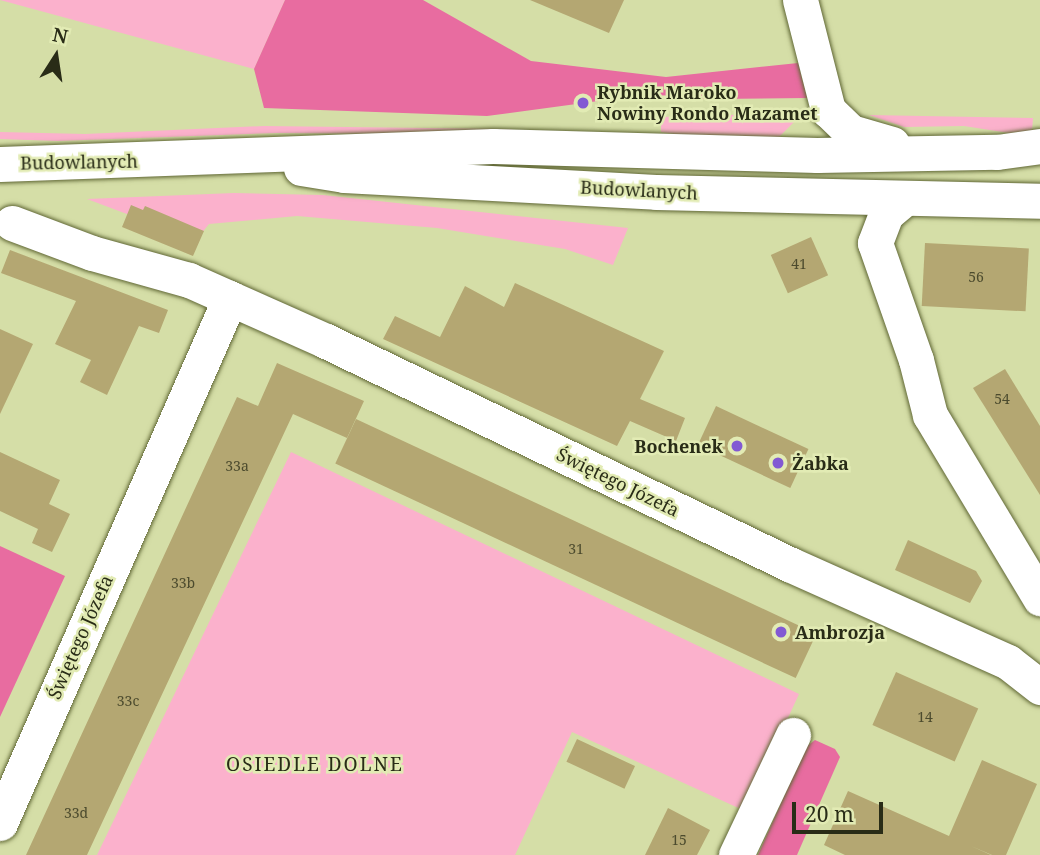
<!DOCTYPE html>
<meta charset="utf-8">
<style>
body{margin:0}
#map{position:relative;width:1040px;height:855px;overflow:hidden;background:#d5dea7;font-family:"Noto Serif",serif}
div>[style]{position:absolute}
.green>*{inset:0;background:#fbb1cc}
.forest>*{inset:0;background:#e86ca0}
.building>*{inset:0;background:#b4a772;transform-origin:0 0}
.roads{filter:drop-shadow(0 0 2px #606735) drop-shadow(0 0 2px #606735)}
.minor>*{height:35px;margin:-17.5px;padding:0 17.5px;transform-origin:17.5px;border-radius:17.5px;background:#fff}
.dots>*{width:19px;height:19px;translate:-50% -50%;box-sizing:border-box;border:4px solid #e2ebb4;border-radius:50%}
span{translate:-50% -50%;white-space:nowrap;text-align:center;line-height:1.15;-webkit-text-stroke:5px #e2ebb4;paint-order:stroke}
.number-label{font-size:14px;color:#4c4b2e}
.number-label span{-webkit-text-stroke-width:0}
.poi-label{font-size:18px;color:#292c17;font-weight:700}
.left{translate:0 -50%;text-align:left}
.right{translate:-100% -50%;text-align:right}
.street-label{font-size:18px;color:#292c17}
.neighbourhood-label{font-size:19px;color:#292c17;letter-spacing:2px}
.north{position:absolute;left:21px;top:21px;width:70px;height:70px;-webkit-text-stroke:5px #e2ebb4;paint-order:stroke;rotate:12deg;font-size:19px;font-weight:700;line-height:28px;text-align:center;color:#292c17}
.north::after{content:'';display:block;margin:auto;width:24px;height:32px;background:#292c17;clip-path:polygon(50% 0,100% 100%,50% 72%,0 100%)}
.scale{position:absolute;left:792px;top:802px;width:91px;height:32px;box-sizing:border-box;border:4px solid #292c17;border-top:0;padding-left:9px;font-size:21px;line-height:24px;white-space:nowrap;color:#292c17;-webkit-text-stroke:5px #e2ebb4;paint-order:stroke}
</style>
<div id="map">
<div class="green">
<i style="clip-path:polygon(0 0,285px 0,254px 69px)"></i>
<i style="clip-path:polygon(803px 113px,778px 138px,749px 145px,661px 132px,661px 117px)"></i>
<i style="clip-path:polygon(869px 115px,1033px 118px,1032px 131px,1009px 133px,964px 126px,904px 127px)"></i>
<i style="clip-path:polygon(264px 126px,512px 129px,513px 135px,277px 133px,58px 141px,0 139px,0 132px,85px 134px)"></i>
<i style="clip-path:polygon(234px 193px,323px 195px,628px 228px,613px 265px,565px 249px,437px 228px,297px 216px,209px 224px,196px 240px,87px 199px)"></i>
<i style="clip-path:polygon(291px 452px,799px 694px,745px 811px,572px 732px,515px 855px,97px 855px)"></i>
</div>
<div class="forest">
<i style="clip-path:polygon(285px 0,423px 0,531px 61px,666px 77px,798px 63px,807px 98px,606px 100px,487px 116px,264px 108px,254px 69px)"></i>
<i style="clip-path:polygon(0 546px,65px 576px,0 717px)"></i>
<i style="clip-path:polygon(815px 740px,835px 749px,840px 757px,797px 855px,758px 855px,806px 747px)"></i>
</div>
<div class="building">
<i style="clip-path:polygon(530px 0,624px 0,609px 33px)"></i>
<i style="clip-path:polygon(131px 205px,143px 210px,145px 206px,204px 231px,193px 256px,122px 227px)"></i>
<i style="left:811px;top:237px;width:42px;height:44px;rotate:66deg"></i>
<i style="left:925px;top:243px;width:104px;height:63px;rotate:3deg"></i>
<i style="clip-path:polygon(10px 250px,168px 310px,159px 333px,139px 326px,107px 395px,80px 382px,91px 360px,55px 344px,76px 301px,1px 273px)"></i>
<i style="clip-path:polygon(515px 283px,664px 351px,640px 399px,685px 418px,676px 441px,630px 421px,617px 446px,383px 339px,395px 316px,440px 337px,465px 286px,504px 307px)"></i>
<i style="clip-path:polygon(0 329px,33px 344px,0 414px)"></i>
<i style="clip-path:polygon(277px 363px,364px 401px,347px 438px,293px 414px,87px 855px,26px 855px,237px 397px,258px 406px)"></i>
<i style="clip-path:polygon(1005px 369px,1040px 426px,1040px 495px,973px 388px)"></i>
<i style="left:716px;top:406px;width:102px;height:43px;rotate:25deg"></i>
<i style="left:356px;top:419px;width:508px;height:49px;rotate:25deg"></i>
<i style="clip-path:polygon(0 452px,60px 480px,49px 504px,70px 514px,52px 552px,32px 543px,38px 529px,0 511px)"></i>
<i style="clip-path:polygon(908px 540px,976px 571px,982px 581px,970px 603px,895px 570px)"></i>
<i style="left:896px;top:672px;width:90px;height:58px;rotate:24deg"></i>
<i style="left:577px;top:739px;width:64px;height:25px;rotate:25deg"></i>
<i style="clip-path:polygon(982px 760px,1037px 784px,1006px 855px,992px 855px,971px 846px,991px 855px,845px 855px,824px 845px,848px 791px,949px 836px)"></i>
<i style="clip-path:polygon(668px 808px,710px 830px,697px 855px,645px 855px)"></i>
</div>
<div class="roads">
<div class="minor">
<i style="left:800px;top:0;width:114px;rotate:75.7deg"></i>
<i style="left:828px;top:110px;width:32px;rotate:44deg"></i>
<i style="left:851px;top:132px;width:43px;rotate:16.3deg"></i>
<i style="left:0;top:164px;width:493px;rotate:-2.1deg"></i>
<i style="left:493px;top:146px;width:324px;rotate:1.6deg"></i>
<i style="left:817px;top:155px;width:180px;rotate:-1deg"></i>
<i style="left:997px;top:152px;width:43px;rotate:-7.9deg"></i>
<i style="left:301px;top:168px;width:44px;rotate:9.2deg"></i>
<i style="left:344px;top:175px;width:312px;rotate:3.1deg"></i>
<i style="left:656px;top:192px;width:384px;rotate:1.3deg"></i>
<i style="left:905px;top:198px;width:25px;rotate:140deg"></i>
<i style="left:886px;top:214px;width:31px;rotate:111deg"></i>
<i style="left:875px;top:243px;width:124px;rotate:70.7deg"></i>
<i style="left:916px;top:360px;width:57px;rotate:75.7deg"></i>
<i style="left:930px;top:415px;width:214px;rotate:59deg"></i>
<i style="left:12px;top:223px;width:85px;rotate:20.6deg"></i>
<i style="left:92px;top:253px;width:101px;rotate:15.6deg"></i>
<i style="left:189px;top:280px;width:150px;rotate:24deg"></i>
<i style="left:326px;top:341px;width:514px;rotate:25.72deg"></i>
<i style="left:789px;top:564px;width:240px;rotate:24.1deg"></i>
<i style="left:1008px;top:662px;width:41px;rotate:38deg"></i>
<i style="left:0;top:823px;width:573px;rotate:-66.34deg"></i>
<i style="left:736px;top:855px;width:133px;rotate:-64.6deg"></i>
</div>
</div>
<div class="dots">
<i style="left:583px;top:103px;background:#8259d3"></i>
<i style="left:737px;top:446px;background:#8259d3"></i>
<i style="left:778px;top:463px;background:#8259d3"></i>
<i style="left:781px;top:632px;background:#8259d3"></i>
</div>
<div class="number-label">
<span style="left:799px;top:264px">41</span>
<span style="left:976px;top:277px">56</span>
<span style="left:1002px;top:399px">54</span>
<span style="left:237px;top:466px">33a</span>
<span style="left:576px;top:549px">31</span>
<span style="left:183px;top:583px">33b</span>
<span style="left:128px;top:701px">33c</span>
<span style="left:925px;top:717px">14</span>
<span style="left:76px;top:813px">33d</span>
<span style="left:679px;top:840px">15</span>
</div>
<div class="poi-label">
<span class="left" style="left:597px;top:103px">Rybnik Maroko<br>Nowiny Rondo Mazamet</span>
<span class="right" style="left:723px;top:446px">Bochenek</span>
<span class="left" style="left:792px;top:463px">Żabka</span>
<span class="left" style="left:795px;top:632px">Ambrozja</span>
</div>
<div class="street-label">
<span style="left:79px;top:162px;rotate:-1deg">Budowlanych</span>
<span style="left:639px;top:190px;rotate:3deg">Budowlanych</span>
<span style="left:618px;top:482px;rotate:26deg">Świętego Józefa</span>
<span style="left:80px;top:637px;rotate:-66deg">Świętego Józefa</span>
</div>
<div class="neighbourhood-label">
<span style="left:315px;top:765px">OSIEDLE DOLNE</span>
</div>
<div class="north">N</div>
<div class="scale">20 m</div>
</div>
